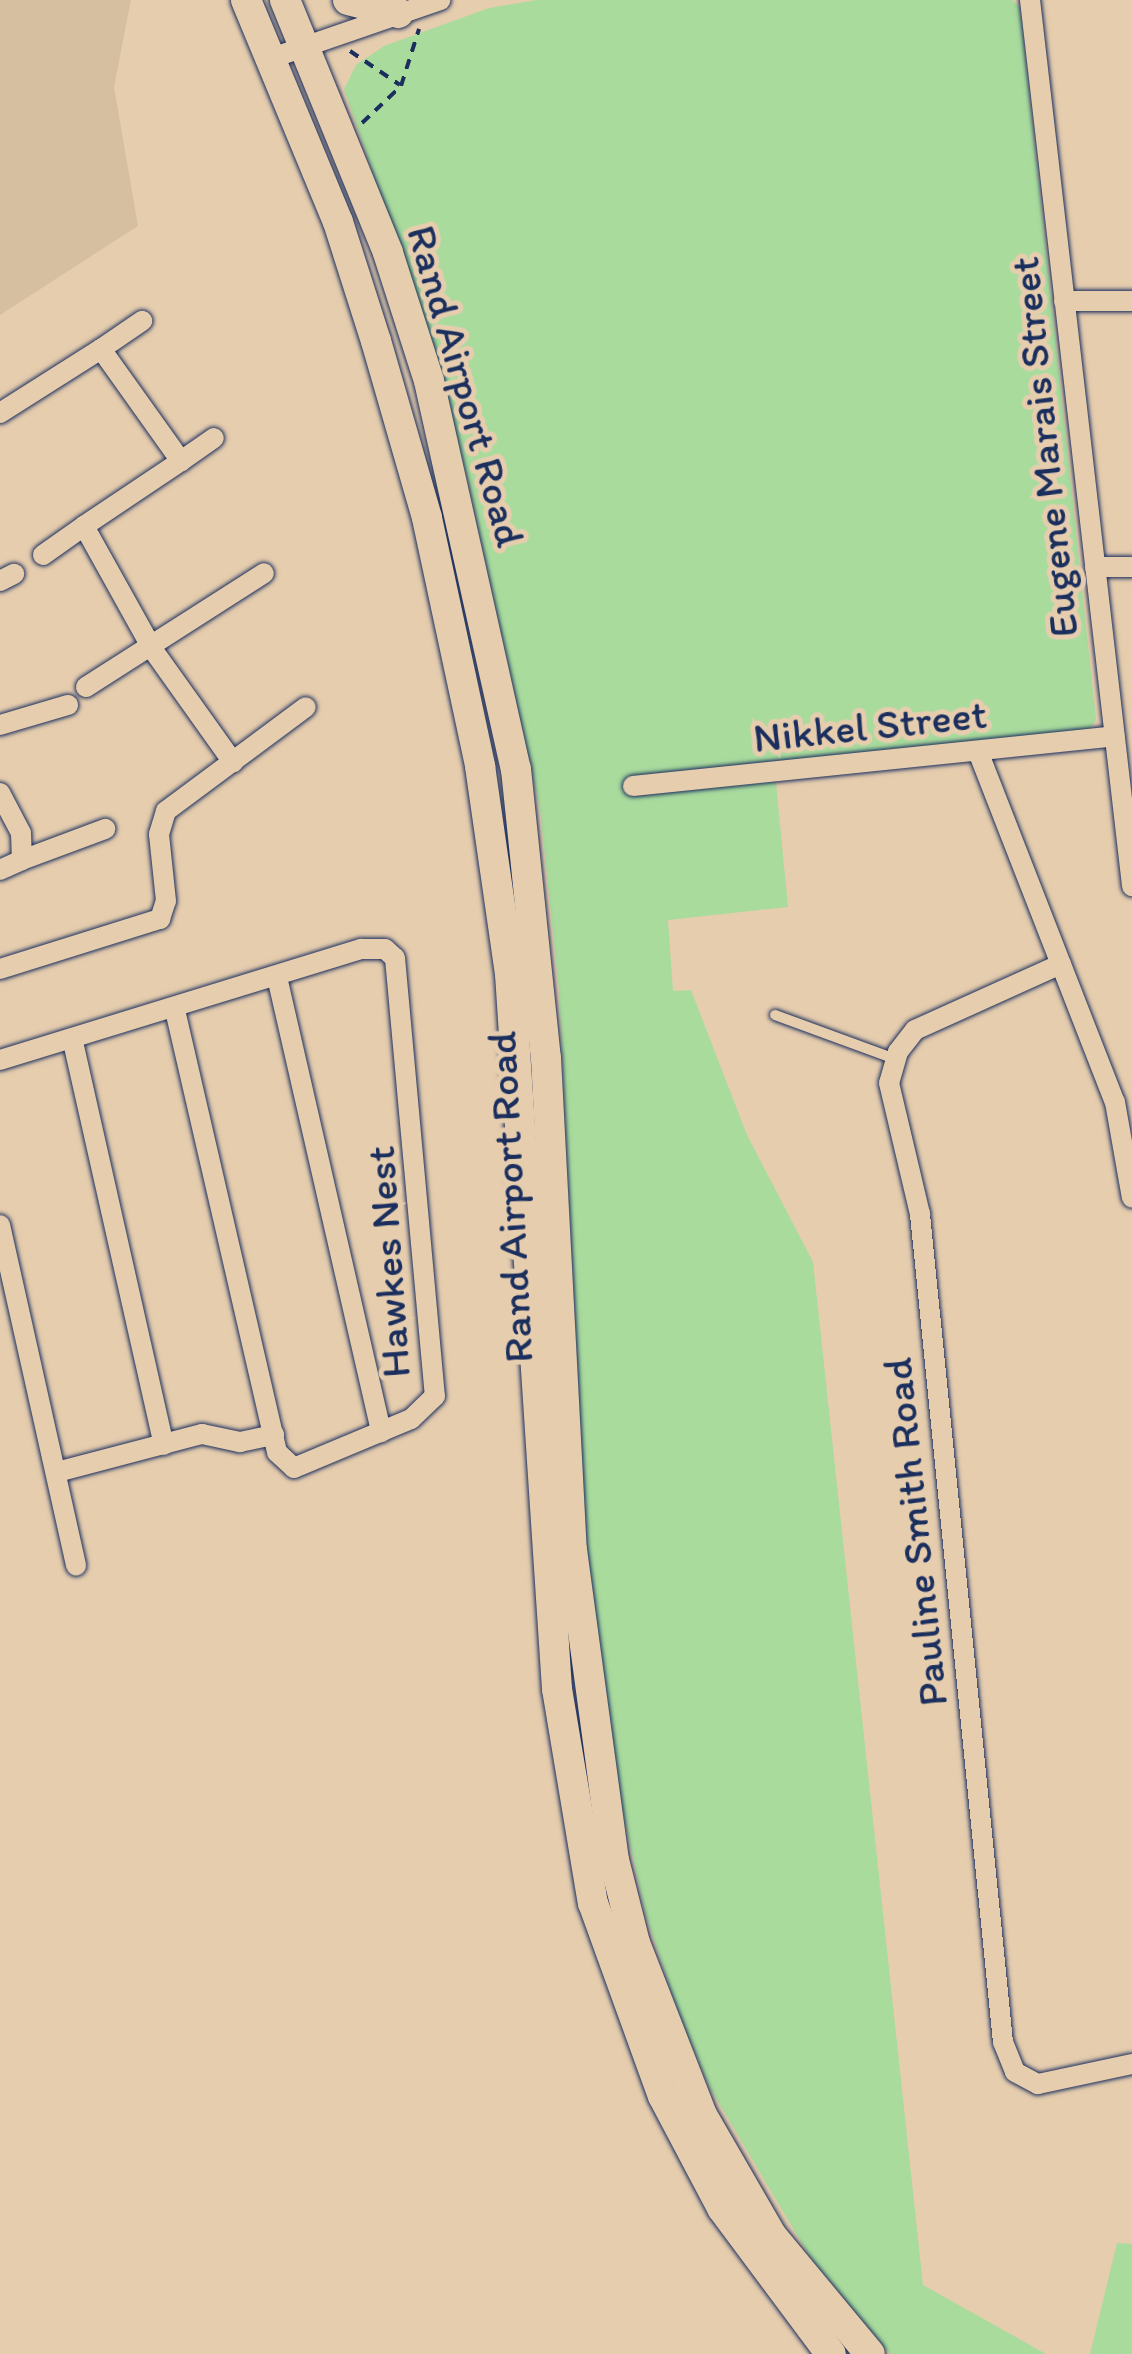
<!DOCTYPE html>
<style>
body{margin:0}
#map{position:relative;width:1132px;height:2354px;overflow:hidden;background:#e6cdae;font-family:Itim,sans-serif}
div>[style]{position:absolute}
.built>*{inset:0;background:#d6bfa0}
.green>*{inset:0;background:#a9db9d}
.path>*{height:4px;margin-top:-2px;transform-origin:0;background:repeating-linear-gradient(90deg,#1b2f5e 0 10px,transparent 0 18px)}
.roads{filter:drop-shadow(0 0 2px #1b2f5e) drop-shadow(0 0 2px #1b2f5e)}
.service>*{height:10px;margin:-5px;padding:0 5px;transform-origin:5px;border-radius:5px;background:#e6cdae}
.minor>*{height:20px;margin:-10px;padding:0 10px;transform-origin:10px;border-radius:10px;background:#e6cdae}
.primary>*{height:30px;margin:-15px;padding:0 15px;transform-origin:15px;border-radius:15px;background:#e6cdae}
span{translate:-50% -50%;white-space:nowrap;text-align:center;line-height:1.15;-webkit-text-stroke:10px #e6cdae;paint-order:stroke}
.street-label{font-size:42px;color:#1b2f5e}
</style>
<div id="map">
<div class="built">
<i style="clip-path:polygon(0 0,131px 0,114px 87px,138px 226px,0 315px)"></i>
</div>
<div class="green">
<i style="clip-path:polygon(537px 0,1012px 0,1020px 7px,1096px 720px,1089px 730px,774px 762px,788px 907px,668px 920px,673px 991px,691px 990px,747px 1135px,813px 1262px,923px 2285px,1046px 2354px,890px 2354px,810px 2257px,710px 2088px,676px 2007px,645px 1912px,619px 1795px,598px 1675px,585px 1520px,559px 990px,540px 809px,467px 476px,412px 286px,344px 89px,356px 65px,384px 46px,489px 8px)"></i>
<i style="clip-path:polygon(1117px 2243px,1132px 2244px,1132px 2354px,1090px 2354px)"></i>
</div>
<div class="path">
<i style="left:350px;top:51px;width:60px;rotate:34.2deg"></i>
<i style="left:362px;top:123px;width:54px;rotate:-43.5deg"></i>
<i style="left:401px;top:86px;width:60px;rotate:-72.5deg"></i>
</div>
<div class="roads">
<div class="service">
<i style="left:775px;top:1015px;width:128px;rotate:20.1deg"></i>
</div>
<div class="minor">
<i style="left:1030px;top:0;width:892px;rotate:83.43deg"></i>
<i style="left:272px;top:58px;width:178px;rotate:-19deg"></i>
<i style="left:1064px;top:301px;width:68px"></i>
<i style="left:101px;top:349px;width:50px;rotate:-34.3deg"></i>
<i style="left:0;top:413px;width:120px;rotate:-32.4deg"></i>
<i style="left:101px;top:349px;width:138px;rotate:54.5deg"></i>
<i style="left:181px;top:461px;width:117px;rotate:146.2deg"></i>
<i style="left:84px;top:526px;width:142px;rotate:60.9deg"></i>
<i style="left:153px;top:650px;width:138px;rotate:54.5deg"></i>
<i style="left:181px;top:461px;width:40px;rotate:-34.9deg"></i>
<i style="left:43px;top:555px;width:50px;rotate:-35.3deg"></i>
<i style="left:1095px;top:567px;width:37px"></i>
<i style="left:0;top:581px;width:16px;rotate:-27deg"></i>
<i style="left:86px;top:687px;width:211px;rotate:-32.6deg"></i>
<i style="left:0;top:725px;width:71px;rotate:-16.4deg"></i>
<i style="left:979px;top:754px;width:374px;rotate:68.7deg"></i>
<i style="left:1115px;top:1102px;width:97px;rotate:80deg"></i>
<i style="left:633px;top:786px;width:484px;rotate:-5.9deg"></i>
<i style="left:0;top:793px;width:45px;rotate:62.3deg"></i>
<i style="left:21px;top:833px;width:27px;rotate:88deg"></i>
<i style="left:22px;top:860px;width:24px;rotate:156deg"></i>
<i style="left:22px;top:860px;width:89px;rotate:-20.5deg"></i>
<i style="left:1061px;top:964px;width:160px;rotate:155.7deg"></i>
<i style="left:915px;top:1030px;width:28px;rotate:128deg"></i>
<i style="left:898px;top:1052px;width:32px;rotate:106deg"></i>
<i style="left:889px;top:1083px;width:135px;rotate:76.7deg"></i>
<i style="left:920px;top:1214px;width:832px;rotate:84.28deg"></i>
<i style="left:1003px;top:2042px;width:32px;rotate:68deg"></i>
<i style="left:1015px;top:2072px;width:26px;rotate:28deg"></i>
<i style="left:1038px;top:2084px;width:96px;rotate:-12deg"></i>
<i style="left:0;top:969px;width:168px;rotate:-17.4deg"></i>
<i style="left:160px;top:919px;width:19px;rotate:-72deg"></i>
<i style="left:166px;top:901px;width:67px;rotate:-96deg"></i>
<i style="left:159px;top:834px;width:24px;rotate:-73deg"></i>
<i style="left:166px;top:811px;width:174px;rotate:-36.6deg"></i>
<i style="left:277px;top:977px;width:467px;rotate:77.1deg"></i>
<i style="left:73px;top:1042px;width:413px;rotate:77.3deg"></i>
<i style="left:0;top:1060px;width:378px;rotate:-17.1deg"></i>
<i style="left:361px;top:949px;width:24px"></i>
<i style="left:385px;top:949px;width:13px;rotate:42deg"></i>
<i style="left:395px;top:958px;width:440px;rotate:84.8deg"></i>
<i style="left:435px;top:1396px;width:33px;rotate:136deg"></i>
<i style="left:411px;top:1419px;width:127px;rotate:157.3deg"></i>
<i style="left:294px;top:1468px;width:23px;rotate:-137deg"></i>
<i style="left:277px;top:1452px;width:453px;rotate:-103deg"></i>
<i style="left:0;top:1225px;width:349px;rotate:77.4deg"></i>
<i style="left:57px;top:1472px;width:150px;rotate:-14.7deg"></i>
<i style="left:202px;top:1434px;width:39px;rotate:12deg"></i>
<i style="left:240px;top:1442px;width:35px;rotate:-12deg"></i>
</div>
<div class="primary">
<i style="left:246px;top:0;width:240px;rotate:67.5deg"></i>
<i style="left:338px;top:222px;width:125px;rotate:72.3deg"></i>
<i style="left:376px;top:341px;width:184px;rotate:73.9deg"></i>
<i style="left:427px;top:518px;width:254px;rotate:77.9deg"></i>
<i style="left:480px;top:766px;width:210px;rotate:81.8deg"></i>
<i style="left:510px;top:974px;width:717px;rotate:86.24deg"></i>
<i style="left:557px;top:1689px;width:217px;rotate:80.5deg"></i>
<i style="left:593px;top:1903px;width:205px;rotate:70.1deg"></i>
<i style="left:663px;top:2096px;width:127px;rotate:62.2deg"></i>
<i style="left:722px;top:2208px;width:182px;rotate:53.3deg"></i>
<i style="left:285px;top:0;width:273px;rotate:67.8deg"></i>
<i style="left:388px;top:253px;width:134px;rotate:72.2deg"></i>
<i style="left:429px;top:381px;width:398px;rotate:77.4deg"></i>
<i style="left:516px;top:769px;width:291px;rotate:84.1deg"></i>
<i style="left:546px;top:1058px;width:493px;rotate:87deg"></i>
<i style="left:572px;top:1550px;width:313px;rotate:82.3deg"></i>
<i style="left:614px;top:1860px;width:86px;rotate:75.8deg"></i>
<i style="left:635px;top:1943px;width:185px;rotate:68.7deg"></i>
<i style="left:702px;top:2115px;width:140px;rotate:60deg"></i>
<i style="left:772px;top:2236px;width:153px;rotate:50.3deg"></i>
<i style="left:348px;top:0;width:52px;rotate:14.6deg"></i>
</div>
</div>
<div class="street-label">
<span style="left:466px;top:386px;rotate:74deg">Rand Airport Road</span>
<span style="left:1044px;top:447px;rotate:-96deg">Eugene Marais Street</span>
<span style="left:870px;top:726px;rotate:-6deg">Nikkel Street</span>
<span style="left:510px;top:1197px;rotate:-93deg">Rand Airport Road</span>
<span style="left:388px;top:1262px;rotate:-94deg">Hawkes Nest</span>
<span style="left:915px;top:1532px;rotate:-96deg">Pauline Smith Road</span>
</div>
</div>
